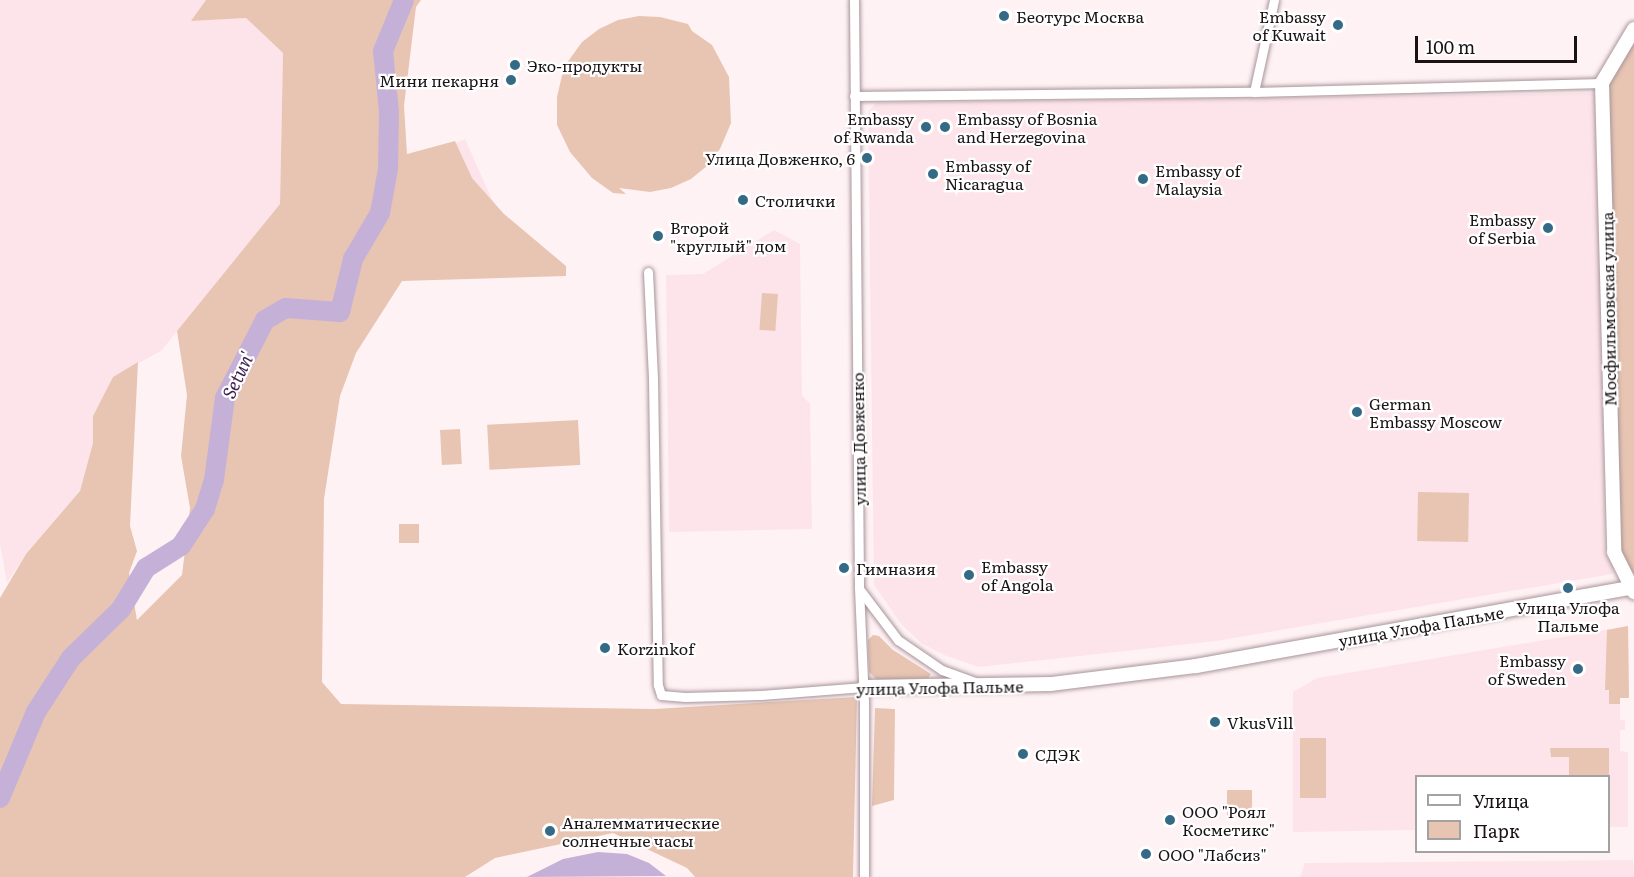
<!DOCTYPE html>
<meta charset="utf-8">
<style>
body{margin:0}
#map{position:relative;width:1634px;height:877px;overflow:hidden;background:#fff2f5;font-family:Literata,serif}
div>[style]{position:absolute}
.built>*{inset:0;background:#fce4ea;transform-origin:0 0}
.green>*{inset:0;background:#e8c5b2;transform-origin:0 0}
.water>*{inset:0;background:#c5b1d8}
.river>*{height:20px;margin:-10px;padding:0 10px;transform-origin:10px;border-radius:10px;background:#c5b1d8}
.roads{filter:drop-shadow(0 0 2px #a8959a) drop-shadow(0 0 2px #a8959a)}
.street>*{height:9px;margin:-4.5px;padding:0 4.5px;transform-origin:4.5px;border-radius:4.5px;background:#fff}
.secondary>*{height:14px;margin:-7px;padding:0 7px;transform-origin:7px;border-radius:7px;background:#fff}
.dots>*{width:16px;height:16px;translate:-50% -50%;box-sizing:border-box;border:3px solid #fff;border-radius:50%}
span{translate:-50% -50%;white-space:nowrap;text-align:center;line-height:1.15;-webkit-text-stroke:4.5px #fff;paint-order:stroke}
.poi-label{font-size:16px;color:#1a1315}
.left{translate:0 -50%;text-align:left}
.right{translate:-100% -50%;text-align:right}
.street-label{font-size:16px;color:#1a1315}
.water-label{font-size:18px;color:#3e2253;font-style:italic}
.legend{position:absolute;left:1415px;top:775px;width:195px;height:78px;box-sizing:border-box;background:#fff;border:2px solid #a3a1a1;margin:0;padding:8px 10px;list-style:none;font-size:18px;color:#1a1315}
.legend li{display:flex;align-items:center;gap:12px;height:30px}
.legend b{width:30px;border:2px solid #a3a1a1}
.scale{position:absolute;left:1415px;top:36px;width:162px;height:27px;box-sizing:border-box;border:3px solid #1a1315;border-top:0;padding-left:8px;font-size:18px;line-height:21px;white-space:nowrap;color:#1a1315;-webkit-text-stroke:4px #fff;paint-order:stroke}
</style>
<div id="map">
<div class="built">
<i style="clip-path:polygon(0 0,206px 0,192px 21px,246px 18px,283px 53px,280px 204px,161px 351px,113px 377px,93px 416px,93px 443px,80px 491px,26px 554px,7px 583px,0 544px)"></i>
<i style="clip-path:polygon(1593px 93px,1599px 97px,1605px 553px,1612px 557px,1616px 564px,1612px 574px,1216px 641px,979px 667px,944px 655px,921px 643px,901px 624px,874px 585px,868px 112px,876px 103px)"></i>
<i style="left:465px;top:139px;width:74px;height:18px;rotate:66deg"></i>
<i style="clip-path:polygon(774px 230px,800px 244px,802px 395px,810px 404px,812px 529px,669px 532px,666px 275px,703px 274px)"></i>
<i style="clip-path:polygon(1628px 626px,1629px 698px,1620px 698px,1620px 720px,1625px 720px,1625px 730px,1620px 730px,1620px 751px,1628px 752px,1628px 827px,1609px 827px,1608px 776px,1416px 776px,1416px 830px,1293px 832px,1293px 692px,1317px 678px)"></i>
<i style="clip-path:polygon(1633px 860px,1634px 877px,1300px 877px,1305px 863px)"></i>
</div>
<div class="green">
<i style="clip-path:polygon(206px 0,421px 0,416px 7px,404px 106px,407px 154px,455px 141px,472px 178px,504px 214px,566px 266px,566px 276px,402px 281px,356px 353px,340px 396px,324px 499px,322px 682px,341px 704px,654px 709px,857px 697px,853px 877px,695px 877px,687px 868px,613px 833px,495px 858px,465px 877px,0 877px,0 598px,26px 554px,80px 491px,93px 443px,93px 416px,113px 377px,138px 362px,130px 526px,137px 551px,129px 573px,137px 620px,182px 575px,190px 508px,181px 456px,187px 395px,177px 331px,280px 204px,283px 53px,246px 18px,191px 21px)"></i>
<i style="clip-path:polygon(639px 16px,660px 17px,688px 24px,692px 31px,712px 45px,729px 77px,731px 123px,720px 149px,707px 166px,691px 179px,671px 188px,650px 192px,619px 188px,626px 194px,613px 193px,592px 178px,570px 152px,557px 125px,557px 97px,564px 67px,582px 42px,599px 29px,618px 20px)"></i>
<i style="clip-path:polygon(1634px 39px,1634px 574px,1622px 559px,1607px 84px)"></i>
<i style="left:762px;top:293px;width:16px;height:37px;rotate:4deg"></i>
<i style="left:578px;top:420px;width:45px;height:91px;rotate:87deg"></i>
<i style="left:460px;top:429px;width:35px;height:20px;rotate:87deg"></i>
<i style="left:1418px;top:492px;width:51px;height:49px;rotate:1deg"></i>
<i style="left:399px;top:524px;width:20px;height:19px"></i>
<i style="clip-path:polygon(1628px 626px,1629px 698px,1620px 698px,1620px 704px,1609px 704px,1609px 690px,1605px 690px,1607px 630px)"></i>
<i style="clip-path:polygon(873px 635px,879px 636px,893px 650px,931px 674px,928px 678px,877px 680px,869px 672px,868px 640px)"></i>
<i style="clip-path:polygon(875px 708px,895px 709px,894px 800px,872px 806px)"></i>
<i style="left:1300px;top:738px;width:26px;height:60px"></i>
<i style="clip-path:polygon(1550px 748px,1609px 748px,1609px 783px,1608px 776px,1569px 776px,1569px 757px,1551px 757px)"></i>
<i style="left:1227px;top:790px;width:25px;height:27px"></i>
</div>
<div class="water">
<i style="clip-path:polygon(598px 852px,627px 854px,649px 863px,666px 876px,527px 877px,563px 859px)"></i>
</div>
<div class="river">
<i style="left:0;top:798px;width:93px;rotate:-67.3deg"></i>
<i style="left:36px;top:712px;width:64px;rotate:-57.1deg"></i>
<i style="left:71px;top:658px;width:70px;rotate:-44.4deg"></i>
<i style="left:121px;top:609px;width:48px;rotate:-58.6deg"></i>
<i style="left:146px;top:568px;width:41px;rotate:-32.2deg"></i>
<i style="left:181px;top:546px;width:44px;rotate:-57deg"></i>
<i style="left:205px;top:509px;width:30px;rotate:-73deg"></i>
<i style="left:214px;top:480px;width:83px;rotate:-82.4deg"></i>
<i style="left:225px;top:398px;width:88px;rotate:-62.9deg"></i>
<i style="left:265px;top:320px;width:24px;rotate:-30deg"></i>
<i style="left:286px;top:308px;width:54px;rotate:4.2deg"></i>
<i style="left:340px;top:312px;width:55px;rotate:-76.2deg"></i>
<i style="left:353px;top:259px;width:53px;rotate:-59.6deg"></i>
<i style="left:380px;top:213px;width:45px;rotate:-79.7deg"></i>
<i style="left:388px;top:169px;width:57px;rotate:-89deg"></i>
<i style="left:389px;top:112px;width:61px;rotate:-95.6deg"></i>
<i style="left:383px;top:51px;width:55px;rotate:-67.6deg"></i>
</div>
<div class="roads">
<div class="street">
<i style="left:854px;top:0;width:588px;rotate:89.51deg"></i>
<i style="left:859px;top:588px;width:113px;rotate:87.5deg"></i>
<i style="left:864px;top:701px;width:176px;rotate:90deg"></i>
<i style="left:1254px;top:92px;width:94px;rotate:-77.7deg"></i>
<i style="left:854px;top:96px;width:400px;rotate:-0.6deg"></i>
<i style="left:1254px;top:92px;width:348px;rotate:-1.5deg"></i>
<i style="left:648px;top:272px;width:107px;rotate:87.3deg"></i>
<i style="left:653px;top:379px;width:306px;rotate:89.1deg"></i>
<i style="left:658px;top:685px;width:10px;rotate:73deg"></i>
<i style="left:661px;top:695px;width:24px;rotate:5deg"></i>
<i style="left:685px;top:697px;width:76px;rotate:-1.5deg"></i>
<i style="left:761px;top:695px;width:103px;rotate:-4.4deg"></i>
<i style="left:860px;top:590px;width:63px;rotate:52.8deg"></i>
<i style="left:898px;top:640px;width:53px;rotate:34.3deg"></i>
<i style="left:942px;top:670px;width:35px;rotate:20deg"></i>
</div>
<div class="secondary">
<i style="left:1634px;top:29px;width:63px;rotate:120.7deg"></i>
<i style="left:1602px;top:83px;width:469px;rotate:88.5deg"></i>
<i style="left:1614px;top:552px;width:45px;rotate:63.4deg"></i>
<i style="left:864px;top:687px;width:187px;rotate:-0.9deg"></i>
<i style="left:1051px;top:684px;width:146px;rotate:-7.1deg"></i>
<i style="left:1196px;top:666px;width:445px;rotate:-10.2deg"></i>
</div>
</div>
<div class="dots">
<i style="left:1004px;top:16px;background:#346a85"></i>
<i style="left:1338px;top:25px;background:#346a85"></i>
<i style="left:515px;top:65px;background:#346a85"></i>
<i style="left:511px;top:80px;background:#346a85"></i>
<i style="left:926px;top:127px;background:#346a85"></i>
<i style="left:945px;top:127px;background:#346a85"></i>
<i style="left:867px;top:158px;background:#346a85"></i>
<i style="left:933px;top:174px;background:#346a85"></i>
<i style="left:1143px;top:179px;background:#346a85"></i>
<i style="left:743px;top:200px;background:#346a85"></i>
<i style="left:1548px;top:228px;background:#346a85"></i>
<i style="left:658px;top:236px;background:#346a85"></i>
<i style="left:1357px;top:412px;background:#346a85"></i>
<i style="left:844px;top:568px;background:#346a85"></i>
<i style="left:969px;top:575px;background:#346a85"></i>
<i style="left:1568px;top:588px;background:#346a85"></i>
<i style="left:605px;top:648px;background:#346a85"></i>
<i style="left:1578px;top:669px;background:#346a85"></i>
<i style="left:1215px;top:722px;background:#346a85"></i>
<i style="left:1023px;top:754px;background:#346a85"></i>
<i style="left:1170px;top:820px;background:#346a85"></i>
<i style="left:550px;top:831px;background:#346a85"></i>
<i style="left:1146px;top:854px;background:#346a85"></i>
</div>
<div class="poi-label">
<span class="left" style="left:1016px;top:16px">Беотурс Москва</span>
<span class="right" style="left:1326px;top:25px">Embassy<br>of Kuwait</span>
<span class="left" style="left:527px;top:65px">Эко-продукты</span>
<span class="right" style="left:499px;top:80px">Мини пекарня</span>
<span class="right" style="left:914px;top:127px">Embassy<br>of Rwanda</span>
<span class="left" style="left:957px;top:127px">Embassy of Bosnia<br>and Herzegovina</span>
<span class="right" style="left:855px;top:158px">Улица Довженко, 6</span>
<span class="left" style="left:945px;top:174px">Embassy of<br>Nicaragua</span>
<span class="left" style="left:1155px;top:179px">Embassy of<br>Malaysia</span>
<span class="left" style="left:755px;top:200px">Столички</span>
<span class="right" style="left:1536px;top:228px">Embassy<br>of Serbia</span>
<span class="left" style="left:670px;top:236px">Второй<br>"круглый" дом</span>
<span class="left" style="left:1369px;top:412px">German<br>Embassy Moscow</span>
<span class="left" style="left:981px;top:575px">Embassy<br>of Angola</span>
<span class="left" style="left:856px;top:568px">Гимназия</span>
<span style="left:1568px;top:616px">Улица Улофа<br>Пальме</span>
<span class="left" style="left:617px;top:648px">Korzinkof</span>
<span class="right" style="left:1566px;top:669px">Embassy<br>of Sweden</span>
<span class="left" style="left:1227px;top:722px">VkusVill</span>
<span class="left" style="left:1035px;top:754px">СДЭК</span>
<span class="left" style="left:1182px;top:820px">ООО "Роял<br>Косметикс"</span>
<span class="left" style="left:562px;top:831px">Аналемматические<br>солнечные часы</span>
<span class="left" style="left:1158px;top:854px">ООО "Лабсиз"</span>
</div>
<div class="street-label">
<span style="left:1608px;top:309px;rotate:-91deg">Мосфильмовская улица</span>
<span style="left:858px;top:439px;rotate:-91deg">улица Довженко</span>
<span style="left:1421px;top:626px;rotate:-10deg">улица Улофа Пальме</span>
<span style="left:940px;top:687px;rotate:-1deg">улица Улофа Пальме</span>
</div>
<div class="water-label">
<span style="left:238px;top:375px;rotate:-65deg">Setun'</span>
</div>
<ul class="legend">
<li><b style="height:8px;background:#fff"></b>Улица</li>
<li><b style="height:16px;background:#e8c5b2"></b>Парк</li>
</ul>
<div class="scale">100 m</div>
</div>
